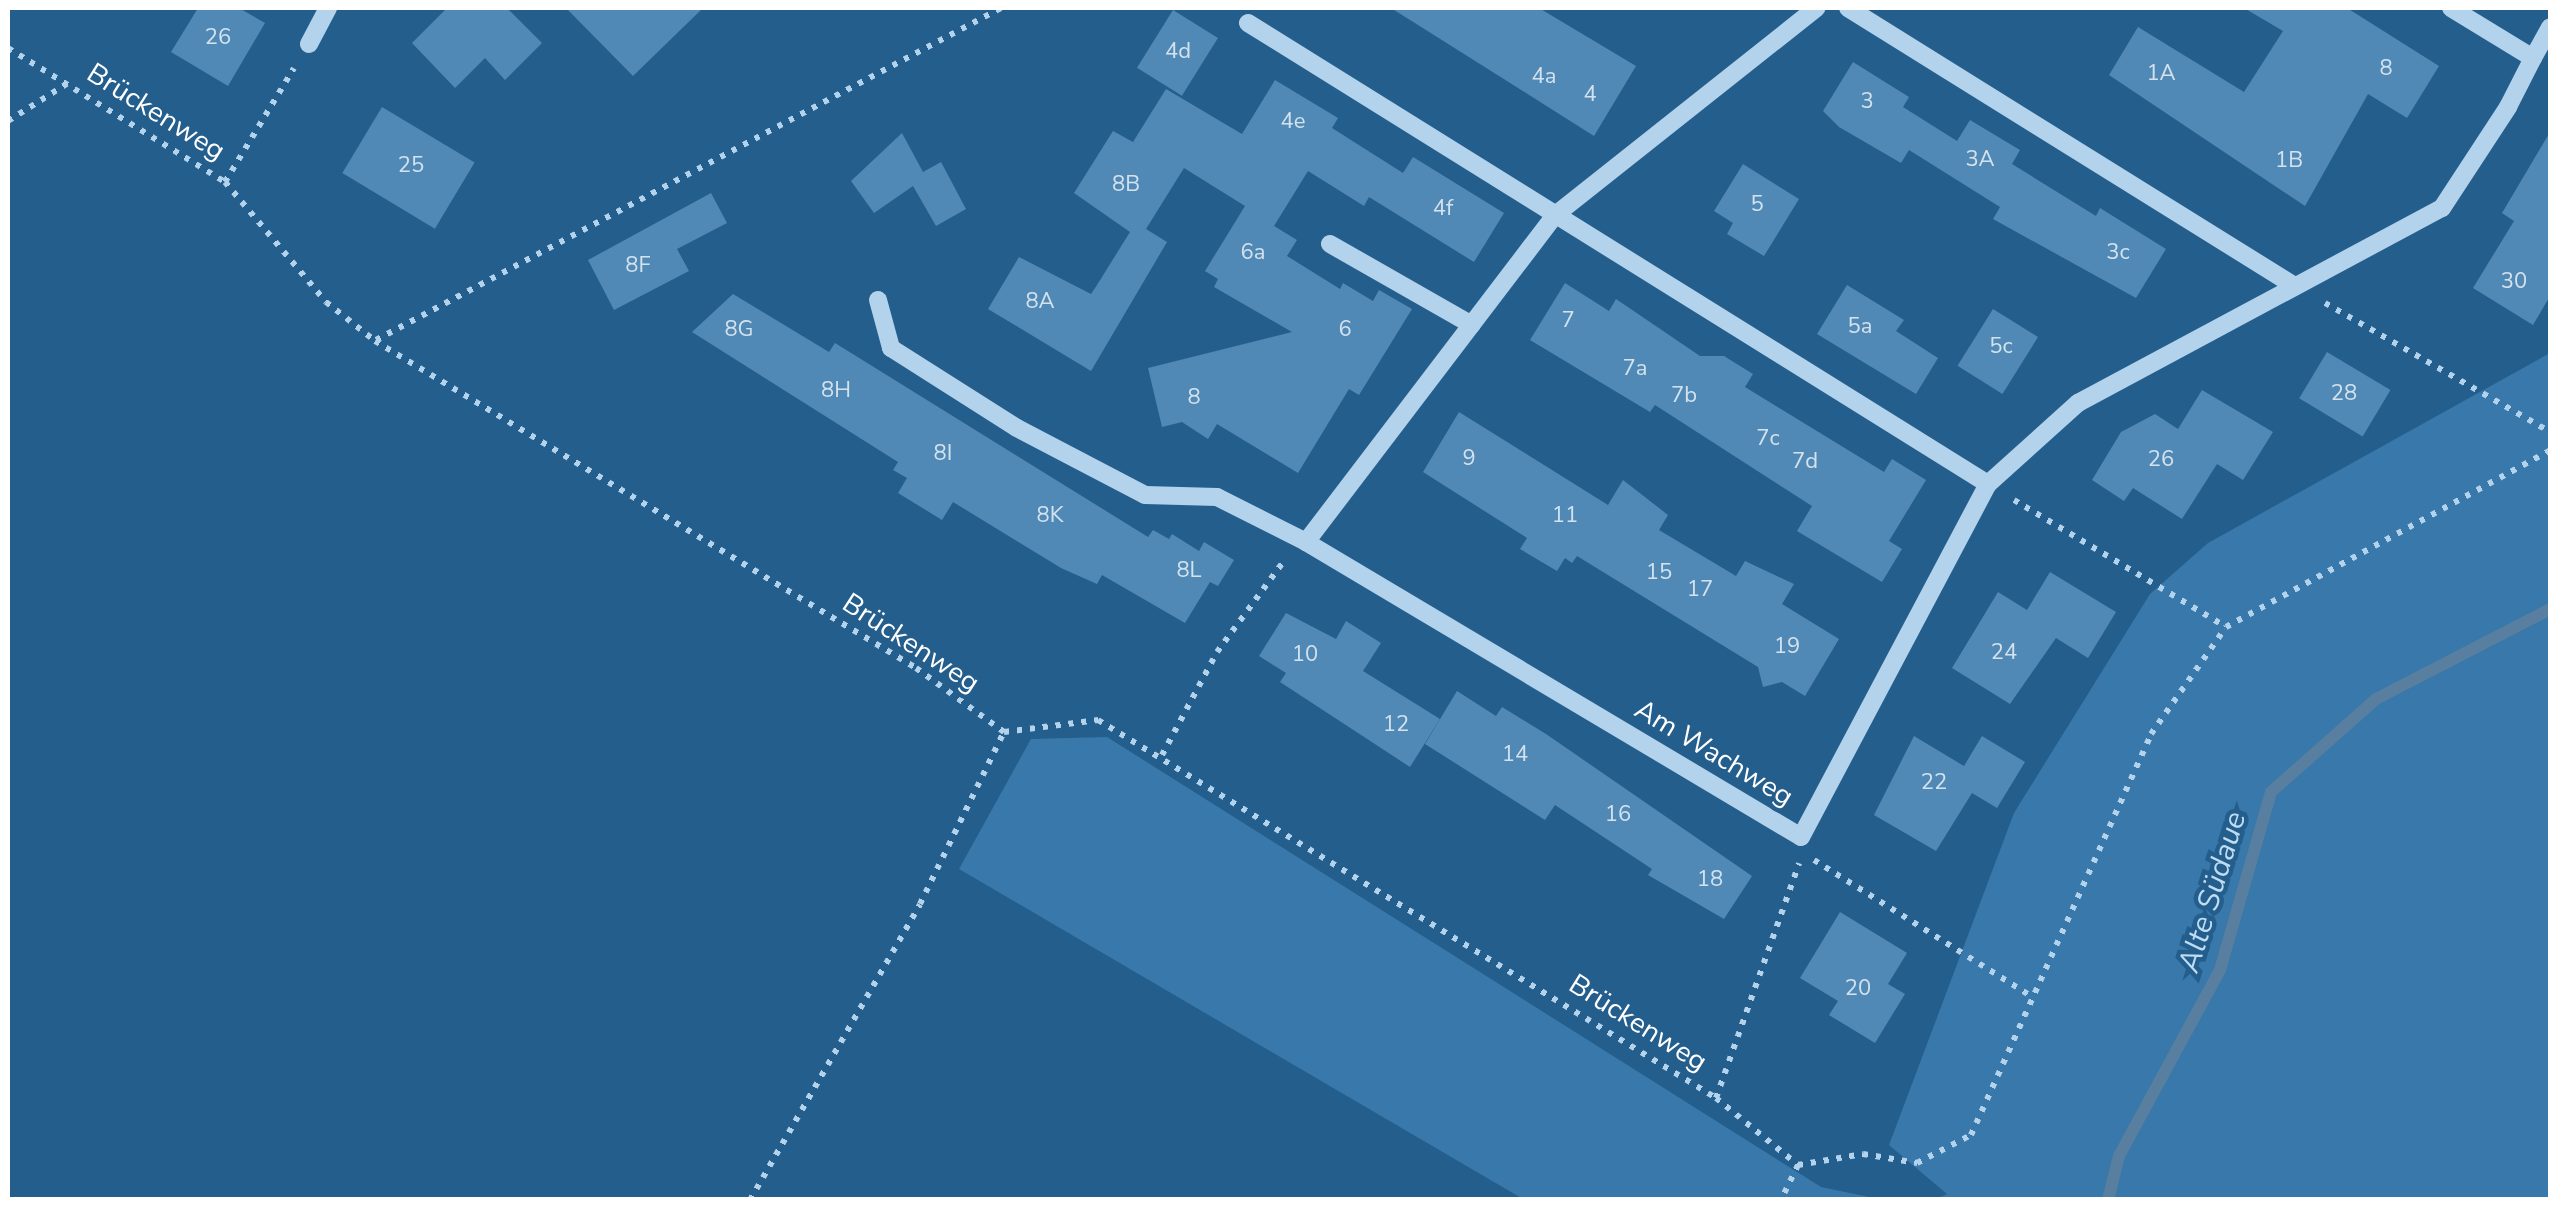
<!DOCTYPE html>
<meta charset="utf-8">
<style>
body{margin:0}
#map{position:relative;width:2558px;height:1207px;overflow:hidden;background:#245e8d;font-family:"Nunito Sans",sans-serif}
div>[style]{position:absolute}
.green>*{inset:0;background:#3878aa}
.stream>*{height:12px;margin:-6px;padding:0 6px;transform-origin:6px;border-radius:6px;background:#587f9f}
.building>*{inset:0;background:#5089b6;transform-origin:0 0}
.path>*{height:6px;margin-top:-3px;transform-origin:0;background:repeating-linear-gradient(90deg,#b3d2eb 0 5px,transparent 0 13px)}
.minor>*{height:18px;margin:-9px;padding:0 9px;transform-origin:9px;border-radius:9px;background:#b3d2eb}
span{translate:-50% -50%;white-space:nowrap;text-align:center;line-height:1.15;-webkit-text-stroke:9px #245e8d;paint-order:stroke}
.number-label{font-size:22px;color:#d3e2ed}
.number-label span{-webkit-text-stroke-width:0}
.street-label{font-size:28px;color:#fff}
.water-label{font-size:30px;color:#bedcf2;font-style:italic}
.frame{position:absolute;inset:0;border:10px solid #fff;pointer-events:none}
</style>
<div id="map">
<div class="green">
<i style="clip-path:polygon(2550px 353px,2550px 1199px,1936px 1199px,1947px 1194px,1889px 1145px,2014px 813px,2150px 594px,2208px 543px)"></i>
<i style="clip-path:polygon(1107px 737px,1821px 1187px,1879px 1199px,1523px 1199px,959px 869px,1031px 739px)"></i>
</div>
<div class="stream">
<i style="left:2108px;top:1200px;width:45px;rotate:-76deg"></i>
<i style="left:2119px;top:1156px;width:212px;rotate:-61.5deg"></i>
<i style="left:2220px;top:970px;width:185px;rotate:-74deg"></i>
<i style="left:2271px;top:792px;width:140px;rotate:-41.5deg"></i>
<i style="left:2376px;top:699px;width:196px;rotate:-27.3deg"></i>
</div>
<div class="building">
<i style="clip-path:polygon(198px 8px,239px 8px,265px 23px,228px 86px,171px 52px)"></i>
<i style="clip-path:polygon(447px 8px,507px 8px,542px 43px,505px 80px,485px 58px,455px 88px,412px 43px)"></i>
<i style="clip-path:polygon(566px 8px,703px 8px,633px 76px)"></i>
<i style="clip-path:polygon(1391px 8px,1539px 8px,1636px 66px,1594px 136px)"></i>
<i style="clip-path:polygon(2244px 8px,2347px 8px,2439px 66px,2407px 118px,2368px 94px,2305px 206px,2109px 75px,2138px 27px,2244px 92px,2283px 31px)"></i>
<i style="left:1173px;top:10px;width:53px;height:68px;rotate:32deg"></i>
<i style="clip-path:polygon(1853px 62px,1909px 97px,1903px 107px,1957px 141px,1970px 120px,2020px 150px,2012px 164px,2096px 216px,2100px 208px,2166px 249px,2136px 298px,1993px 219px,2000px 207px,1909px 150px,1901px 163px,1839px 127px,1823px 111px)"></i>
<i style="clip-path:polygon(1275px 80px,1338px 118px,1332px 128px,1403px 173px,1413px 157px,1504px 213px,1474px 262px,1369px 197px,1364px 206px,1308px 171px,1274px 226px,1297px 240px,1287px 256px,1340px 289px,1343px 283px,1373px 301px,1379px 290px,1412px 309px,1359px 395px,1349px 389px,1298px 473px,1217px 424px,1208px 439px,1182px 422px,1162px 427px,1148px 368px,1292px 332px,1214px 287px,1218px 279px,1205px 271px,1245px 206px,1184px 168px,1146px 229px,1167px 242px,1091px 371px,988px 309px,1019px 257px,1091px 294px,1097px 285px,1130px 232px,1074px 193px,1113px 131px,1133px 142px,1166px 89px,1242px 134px)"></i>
<i style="left:382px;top:107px;width:108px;height:77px;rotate:31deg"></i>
<i style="clip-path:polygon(2550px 132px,2550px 296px,2533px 325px,2473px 288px,2514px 221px,2502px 213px)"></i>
<i style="clip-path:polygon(902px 133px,923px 172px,941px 162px,966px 209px,936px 226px,913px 186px,874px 213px,851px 181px)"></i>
<i style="clip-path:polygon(1743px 164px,1799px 199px,1764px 256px,1727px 234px,1733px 223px,1714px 211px)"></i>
<i style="clip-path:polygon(711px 193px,727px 223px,677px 249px,689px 271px,614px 310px,588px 260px)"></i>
<i style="clip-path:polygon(1565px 283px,1609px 311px,1616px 299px,1700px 356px,1724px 356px,1753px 374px,1745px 387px,1884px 472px,1892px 459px,1926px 480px,1889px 541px,1902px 549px,1882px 582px,1797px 531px,1812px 506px,1655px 405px,1650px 412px,1530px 340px)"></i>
<i style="clip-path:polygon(1847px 285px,1904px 320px,1896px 331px,1938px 358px,1916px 394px,1817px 334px)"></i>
<i style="clip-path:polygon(733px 294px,829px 352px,835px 343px,1148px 537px,1153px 530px,1169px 539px,1172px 534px,1199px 551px,1204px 542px,1234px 560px,1218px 586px,1210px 582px,1185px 623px,1102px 575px,1097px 584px,1061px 568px,953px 502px,942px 520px,898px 493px,907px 478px,893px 470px,898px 462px,692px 332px)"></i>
<i style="left:1993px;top:309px;width:53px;height:67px;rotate:32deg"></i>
<i style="left:2327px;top:352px;width:74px;height:54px;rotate:31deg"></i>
<i style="clip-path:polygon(2202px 390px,2273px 432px,2243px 480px,2217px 464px,2182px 519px,2133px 488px,2124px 501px,2092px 480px,2121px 432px,2155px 414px,2178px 429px)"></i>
<i style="clip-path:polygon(1459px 412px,1608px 505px,1623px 480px,1668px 515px,1659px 530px,1736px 576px,1745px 561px,1794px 584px,1782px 604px,1839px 639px,1805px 696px,1782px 682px,1763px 687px,1758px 667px,1577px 556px,1572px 563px,1565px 558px,1557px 571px,1520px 549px,1527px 538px,1423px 472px)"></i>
<i style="clip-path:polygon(2050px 572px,2116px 612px,2088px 658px,2056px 638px,2010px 704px,1952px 668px,1998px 592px,2027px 610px)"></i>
<i style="clip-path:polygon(1286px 613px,1336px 639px,1346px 621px,1381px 643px,1363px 671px,1440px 719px,1410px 767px,1280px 682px,1286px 673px,1259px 656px)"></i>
<i style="clip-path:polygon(1457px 691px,1496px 716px,1502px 707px,1546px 734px,1752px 876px,1724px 919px,1648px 875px,1652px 869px,1555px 805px,1545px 820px,1425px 744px)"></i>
<i style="clip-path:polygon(1914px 736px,1964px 766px,1982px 736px,2025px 762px,1997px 808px,1972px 793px,1936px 851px,1874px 815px)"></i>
<i style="clip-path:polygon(1840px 912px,1907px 953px,1888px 984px,1905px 994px,1875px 1043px,1829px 1015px,1838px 1001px,1800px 978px)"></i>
</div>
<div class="path">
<i style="left:8px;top:48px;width:255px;rotate:31.7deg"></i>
<i style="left:225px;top:182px;width:157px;rotate:49.9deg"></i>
<i style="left:326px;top:302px;width:63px;rotate:38.5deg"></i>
<i style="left:375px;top:341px;width:632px;rotate:31.15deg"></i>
<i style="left:916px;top:668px;width:109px;rotate:36deg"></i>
<i style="left:1004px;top:732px;width:95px;rotate:-7.3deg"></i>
<i style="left:1098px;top:720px;width:724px;rotate:31.45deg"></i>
<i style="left:1716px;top:1098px;width:106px;rotate:39.3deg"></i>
<i style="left:1798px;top:1165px;width:39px;rotate:116deg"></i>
<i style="left:8px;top:121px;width:71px;rotate:-32.3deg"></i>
<i style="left:225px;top:182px;width:133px;rotate:-58.8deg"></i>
<i style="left:2325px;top:303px;width:259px;rotate:29.8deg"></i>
<i style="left:376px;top:340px;width:708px;rotate:-27.98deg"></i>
<i style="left:2014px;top:500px;width:247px;rotate:30.9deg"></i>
<i style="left:1162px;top:755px;width:117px;rotate:-61.9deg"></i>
<i style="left:1217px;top:652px;width:112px;rotate:-53.7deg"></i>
<i style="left:1814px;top:860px;width:256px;rotate:32.1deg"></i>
<i style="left:1716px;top:1098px;width:249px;rotate:-70.5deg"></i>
<i style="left:1798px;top:1165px;width:66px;rotate:-9.6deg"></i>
<i style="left:1863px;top:1154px;width:55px;rotate:9.5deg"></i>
<i style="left:1917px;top:1163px;width:61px;rotate:-27.4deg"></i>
<i style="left:1971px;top:1135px;width:440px;rotate:-65.8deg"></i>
<i style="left:2151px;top:734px;width:131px;rotate:-55deg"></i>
<i style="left:2226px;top:627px;width:369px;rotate:-28.6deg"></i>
<i style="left:750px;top:1200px;width:341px;rotate:-60.1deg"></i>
<i style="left:920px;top:904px;width:191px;rotate:-64deg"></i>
</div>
<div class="minor">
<i style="left:1848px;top:8px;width:524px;rotate:31.9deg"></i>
<i style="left:2451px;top:8px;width:96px;rotate:31.4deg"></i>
<i style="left:2533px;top:58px;width:35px;rotate:-61deg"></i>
<i style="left:1248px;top:23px;width:872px;rotate:31.92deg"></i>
<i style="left:309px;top:44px;width:41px;rotate:-62.2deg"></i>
<i style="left:1330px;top:244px;width:163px;rotate:29.7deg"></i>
<i style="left:878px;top:300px;width:50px;rotate:74.8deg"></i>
<i style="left:891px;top:348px;width:149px;rotate:32.4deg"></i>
<i style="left:1017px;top:428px;width:144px;rotate:27.6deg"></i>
<i style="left:1145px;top:495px;width:72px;rotate:1.6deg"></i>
<i style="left:1217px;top:497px;width:100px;rotate:26.8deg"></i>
<i style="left:1306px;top:542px;width:576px;rotate:30.79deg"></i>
<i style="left:1801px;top:837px;width:399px;rotate:-62.1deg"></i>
<i style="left:1988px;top:484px;width:121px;rotate:-42deg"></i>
<i style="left:2078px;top:403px;width:413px;rotate:-28.2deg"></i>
<i style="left:2442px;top:208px;width:121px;rotate:-56.8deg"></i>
<i style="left:2508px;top:107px;width:55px;rotate:-63deg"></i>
<i style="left:1306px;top:542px;width:410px;rotate:-52.7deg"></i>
<i style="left:1554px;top:216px;width:335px;rotate:-38.4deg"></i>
</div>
<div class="number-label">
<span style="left:218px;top:38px">26</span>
<span style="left:1178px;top:52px">4d</span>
<span style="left:2386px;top:69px">8</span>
<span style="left:2161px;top:74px">1A</span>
<span style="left:1544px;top:77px">4a</span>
<span style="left:1590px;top:95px">4</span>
<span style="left:1867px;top:102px">3</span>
<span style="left:1293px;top:122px">4e</span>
<span style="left:1980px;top:160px">3A</span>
<span style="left:2289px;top:161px">1B</span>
<span style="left:411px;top:166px">25</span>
<span style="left:1126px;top:185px">8B</span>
<span style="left:1757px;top:205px">5</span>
<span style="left:1443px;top:209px">4f</span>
<span style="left:1253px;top:253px">6a</span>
<span style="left:2118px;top:253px">3c</span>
<span style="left:638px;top:266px">8F</span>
<span style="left:2514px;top:282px">30</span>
<span style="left:1040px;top:302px">8A</span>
<span style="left:1568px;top:321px">7</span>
<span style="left:1860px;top:327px">5a</span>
<span style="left:739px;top:330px">8G</span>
<span style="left:1345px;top:330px">6</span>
<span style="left:2001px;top:347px">5c</span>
<span style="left:1635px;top:369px">7a</span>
<span style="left:836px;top:391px">8H</span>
<span style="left:2344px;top:394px">28</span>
<span style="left:1684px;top:396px">7b</span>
<span style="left:1194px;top:398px">8</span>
<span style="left:1768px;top:439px">7c</span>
<span style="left:943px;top:454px">8I</span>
<span style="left:1469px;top:459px">9</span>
<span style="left:2161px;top:460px">26</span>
<span style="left:1805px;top:462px">7d</span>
<span style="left:1050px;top:516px">8K</span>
<span style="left:1565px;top:516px">11</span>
<span style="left:1189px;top:571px">8L</span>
<span style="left:1659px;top:573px">15</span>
<span style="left:1700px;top:590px">17</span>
<span style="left:1787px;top:647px">19</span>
<span style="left:2004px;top:653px">24</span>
<span style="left:1305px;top:655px">10</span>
<span style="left:1396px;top:725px">12</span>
<span style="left:1515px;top:755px">14</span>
<span style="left:1934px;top:783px">22</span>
<span style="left:1618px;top:815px">16</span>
<span style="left:1710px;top:880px">18</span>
<span style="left:1858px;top:989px">20</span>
</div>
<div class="street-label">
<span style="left:156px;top:112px;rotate:32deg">Brückenweg</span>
<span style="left:911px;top:643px;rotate:33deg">Brückenweg</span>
<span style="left:1714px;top:753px;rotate:31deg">Am Wachweg</span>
<span style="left:1638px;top:1023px;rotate:32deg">Brückenweg</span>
</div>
<div class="water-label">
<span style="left:2213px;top:892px;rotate:-73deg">Alte Südaue</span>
</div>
<div class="frame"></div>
</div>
